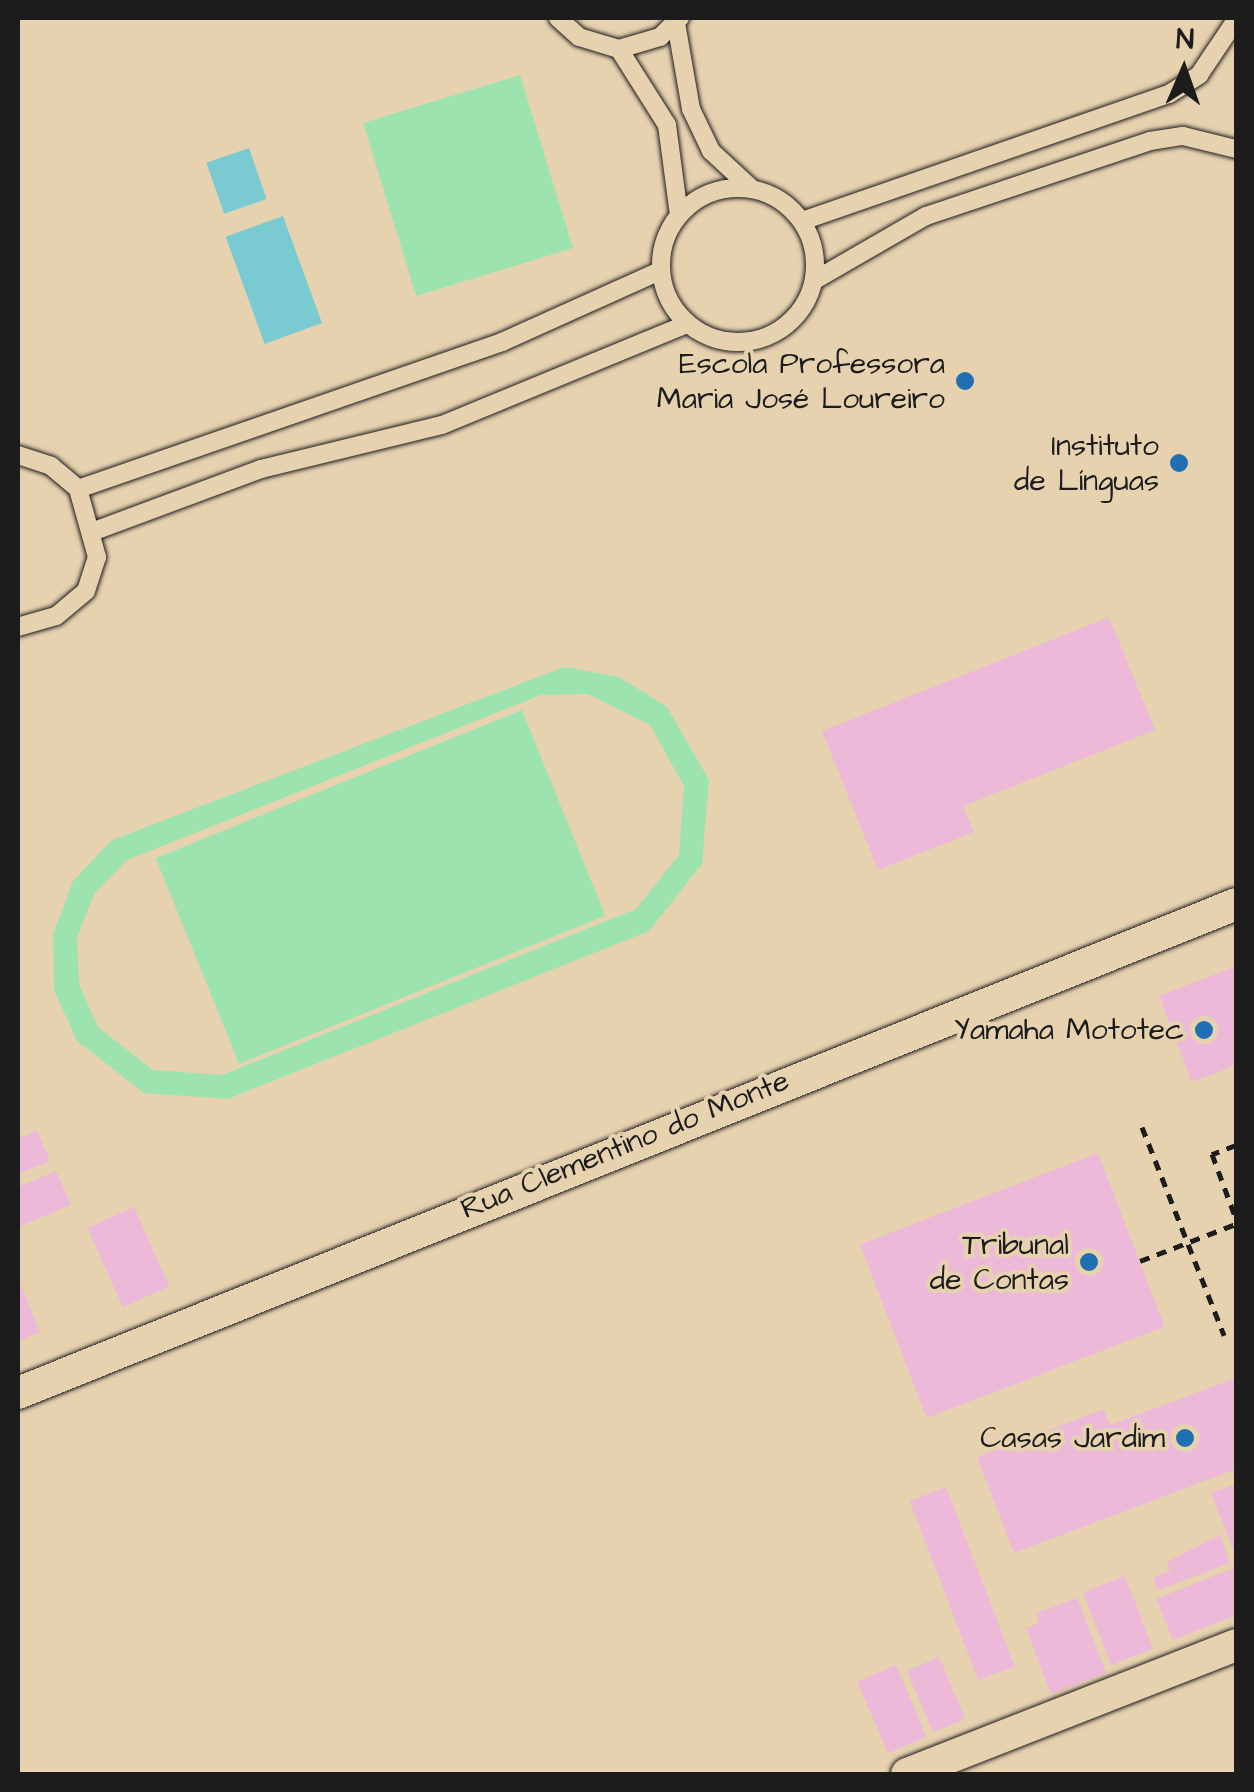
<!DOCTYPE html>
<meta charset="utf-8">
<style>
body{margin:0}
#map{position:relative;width:1254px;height:1792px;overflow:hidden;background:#e7d2b0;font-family:"Architects Daughter",sans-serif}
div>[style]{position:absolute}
.green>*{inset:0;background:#9de3af;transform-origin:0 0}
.water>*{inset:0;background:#7acbd1;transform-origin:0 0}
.building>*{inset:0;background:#ecb9d8;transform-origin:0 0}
.path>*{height:5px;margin-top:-2.5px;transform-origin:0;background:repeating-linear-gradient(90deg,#1c1c1c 0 10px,transparent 0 18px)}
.roads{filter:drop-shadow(0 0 2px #1c1c1c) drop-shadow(0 0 2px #1c1c1c)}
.service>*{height:18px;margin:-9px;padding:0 9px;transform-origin:9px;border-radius:9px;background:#e7d2b0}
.service>.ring{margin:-9px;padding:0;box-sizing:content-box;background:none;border:18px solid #e7d2b0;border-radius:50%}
.minor>*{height:32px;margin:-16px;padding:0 16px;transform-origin:16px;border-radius:16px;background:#e7d2b0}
.dots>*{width:28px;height:28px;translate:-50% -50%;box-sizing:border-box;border:5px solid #e7d2b0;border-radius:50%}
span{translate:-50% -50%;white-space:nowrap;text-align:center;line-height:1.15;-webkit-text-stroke:8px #e7d2b0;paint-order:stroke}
.poi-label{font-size:30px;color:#1c1c1c}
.right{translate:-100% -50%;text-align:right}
.street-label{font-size:30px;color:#1c1c1c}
.frame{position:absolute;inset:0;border:20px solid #1c1c1c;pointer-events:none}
.north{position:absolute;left:1134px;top:20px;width:100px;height:100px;-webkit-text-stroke:8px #e7d2b0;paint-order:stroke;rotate:2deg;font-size:28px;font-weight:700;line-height:40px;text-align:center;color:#1c1c1c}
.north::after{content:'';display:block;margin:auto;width:35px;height:45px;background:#1c1c1c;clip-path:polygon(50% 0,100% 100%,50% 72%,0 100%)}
</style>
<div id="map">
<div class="green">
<i style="left:520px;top:75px;width:181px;height:164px;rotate:73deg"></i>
<i style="clip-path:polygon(evenodd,564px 667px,619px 677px,667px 707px,709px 780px,702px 864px,649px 931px,228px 1099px,144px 1093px,77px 1041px,54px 990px,53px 934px,73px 881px,112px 840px,564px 667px,588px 694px,650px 725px,684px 786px,679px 855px,636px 909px,222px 1075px,153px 1070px,98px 1027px,79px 984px,77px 937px,94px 894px,127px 860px,541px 695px,588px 694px)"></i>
<i style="left:522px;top:710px;width:222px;height:395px;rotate:68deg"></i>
</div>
<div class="water">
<i style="left:249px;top:148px;width:54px;height:45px;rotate:71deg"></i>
<i style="left:283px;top:216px;width:114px;height:61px;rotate:70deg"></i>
</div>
<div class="building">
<i style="clip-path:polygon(1109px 617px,1155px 730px,963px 806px,974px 832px,878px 870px,822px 731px)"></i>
<i style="clip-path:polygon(1236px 966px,1236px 1065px,1192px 1082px,1159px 996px)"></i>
<i style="clip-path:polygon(37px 1130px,50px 1161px,18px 1174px,18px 1139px)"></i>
<i style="left:1098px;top:1153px;width:186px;height:255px;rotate:69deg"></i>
<i style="clip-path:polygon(56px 1171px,71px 1205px,18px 1227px,18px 1187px)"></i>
<i style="left:134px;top:1207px;width:87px;height:51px;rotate:66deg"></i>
<i style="clip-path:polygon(18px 1278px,40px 1332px,18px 1341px)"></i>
<i style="clip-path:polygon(1236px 1378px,1236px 1469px,1014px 1553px,977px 1457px,1104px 1409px,1110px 1425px)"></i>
<i style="clip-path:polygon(1236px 1484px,1236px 1556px,1211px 1493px)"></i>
<i style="left:946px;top:1487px;width:192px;height:39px;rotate:69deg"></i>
<i style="clip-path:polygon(1220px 1535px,1230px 1563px,1158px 1590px,1153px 1577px,1170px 1571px,1167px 1562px)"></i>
<i style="clip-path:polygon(1236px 1567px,1236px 1615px,1173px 1640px,1156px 1599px)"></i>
<i style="left:1125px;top:1576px;width:78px;height:45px;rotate:69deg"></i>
<i style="clip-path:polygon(1077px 1598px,1106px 1673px,1051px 1694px,1026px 1628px,1039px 1623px,1036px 1613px)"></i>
<i style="left:939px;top:1657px;width:67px;height:35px;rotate:67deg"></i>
<i style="left:896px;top:1665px;width:78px;height:42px;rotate:67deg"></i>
</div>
<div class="path">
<i style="left:1142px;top:1127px;width:224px;rotate:68.5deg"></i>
<i style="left:1236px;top:1145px;width:26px;rotate:159deg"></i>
<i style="left:1212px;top:1154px;width:69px;rotate:69.7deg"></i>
<i style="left:1140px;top:1261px;width:103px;rotate:-21.1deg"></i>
</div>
<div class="roads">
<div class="service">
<i style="left:558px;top:18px;width:28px;rotate:42deg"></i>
<i style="left:579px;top:37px;width:42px;rotate:16.7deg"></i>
<i style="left:619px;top:49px;width:43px;rotate:-16.3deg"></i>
<i style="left:660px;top:37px;width:28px;rotate:-44deg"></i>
<i style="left:676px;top:23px;width:87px;rotate:80.1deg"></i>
<i style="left:691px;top:109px;width:47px;rotate:64.5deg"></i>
<i style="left:711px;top:151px;width:56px;rotate:42.8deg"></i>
<i style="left:619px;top:49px;width:90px;rotate:57.7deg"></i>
<i style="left:667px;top:125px;width:91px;rotate:82.4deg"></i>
<i class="ring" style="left:661px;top:188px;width:136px;height:136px"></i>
<i style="left:802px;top:221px;width:388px;rotate:-19.1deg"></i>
<i style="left:1169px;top:94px;width:36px;rotate:-32deg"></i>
<i style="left:1199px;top:75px;width:66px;rotate:-56.1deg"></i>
<i style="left:815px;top:280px;width:128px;rotate:-30deg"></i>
<i style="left:926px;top:216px;width:236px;rotate:-18.5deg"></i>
<i style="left:1150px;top:141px;width:33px;rotate:-9deg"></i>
<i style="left:1183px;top:136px;width:55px;rotate:13.8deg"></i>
<i style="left:18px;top:455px;width:35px;rotate:18deg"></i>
<i style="left:51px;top:466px;width:35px;rotate:40deg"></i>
<i style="left:78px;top:489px;width:71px;rotate:74.4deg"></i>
<i style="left:97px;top:557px;width:36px;rotate:108deg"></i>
<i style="left:86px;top:591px;width:39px;rotate:140deg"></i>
<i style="left:56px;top:616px;width:40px;rotate:164deg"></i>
<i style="left:78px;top:489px;width:449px;rotate:-19.1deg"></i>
<i style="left:502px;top:342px;width:173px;rotate:-24.2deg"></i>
<i style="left:97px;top:530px;width:175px;rotate:-20.4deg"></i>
<i style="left:261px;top:469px;width:186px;rotate:-13.7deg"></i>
<i style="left:442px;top:425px;width:265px;rotate:-22.4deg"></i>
</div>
<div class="minor">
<i style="left:18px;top:1393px;width:1312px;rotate:-21.87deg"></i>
<i style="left:907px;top:1774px;width:353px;rotate:-21.4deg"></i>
</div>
</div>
<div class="dots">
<i style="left:965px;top:381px;background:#1f6fb2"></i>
<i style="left:1179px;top:463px;background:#1f6fb2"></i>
<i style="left:1204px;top:1030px;background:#1f6fb2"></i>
<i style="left:1089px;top:1262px;background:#1f6fb2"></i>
<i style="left:1185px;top:1438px;background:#1f6fb2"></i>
</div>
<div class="poi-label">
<span class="right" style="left:945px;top:381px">Escola Professora<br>Maria José Loureiro</span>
<span class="right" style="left:1159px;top:463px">Instituto<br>de Línguas</span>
<span class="right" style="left:1184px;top:1030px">Yamaha Mototec</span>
<span class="right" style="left:1069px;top:1262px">Tribunal<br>de Contas</span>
<span class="right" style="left:1165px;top:1438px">Casas Jardim</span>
</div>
<div class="street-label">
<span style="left:625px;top:1145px;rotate:-22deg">Rua Clementino do Monte</span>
</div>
<div class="frame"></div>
<div class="north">N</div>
</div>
